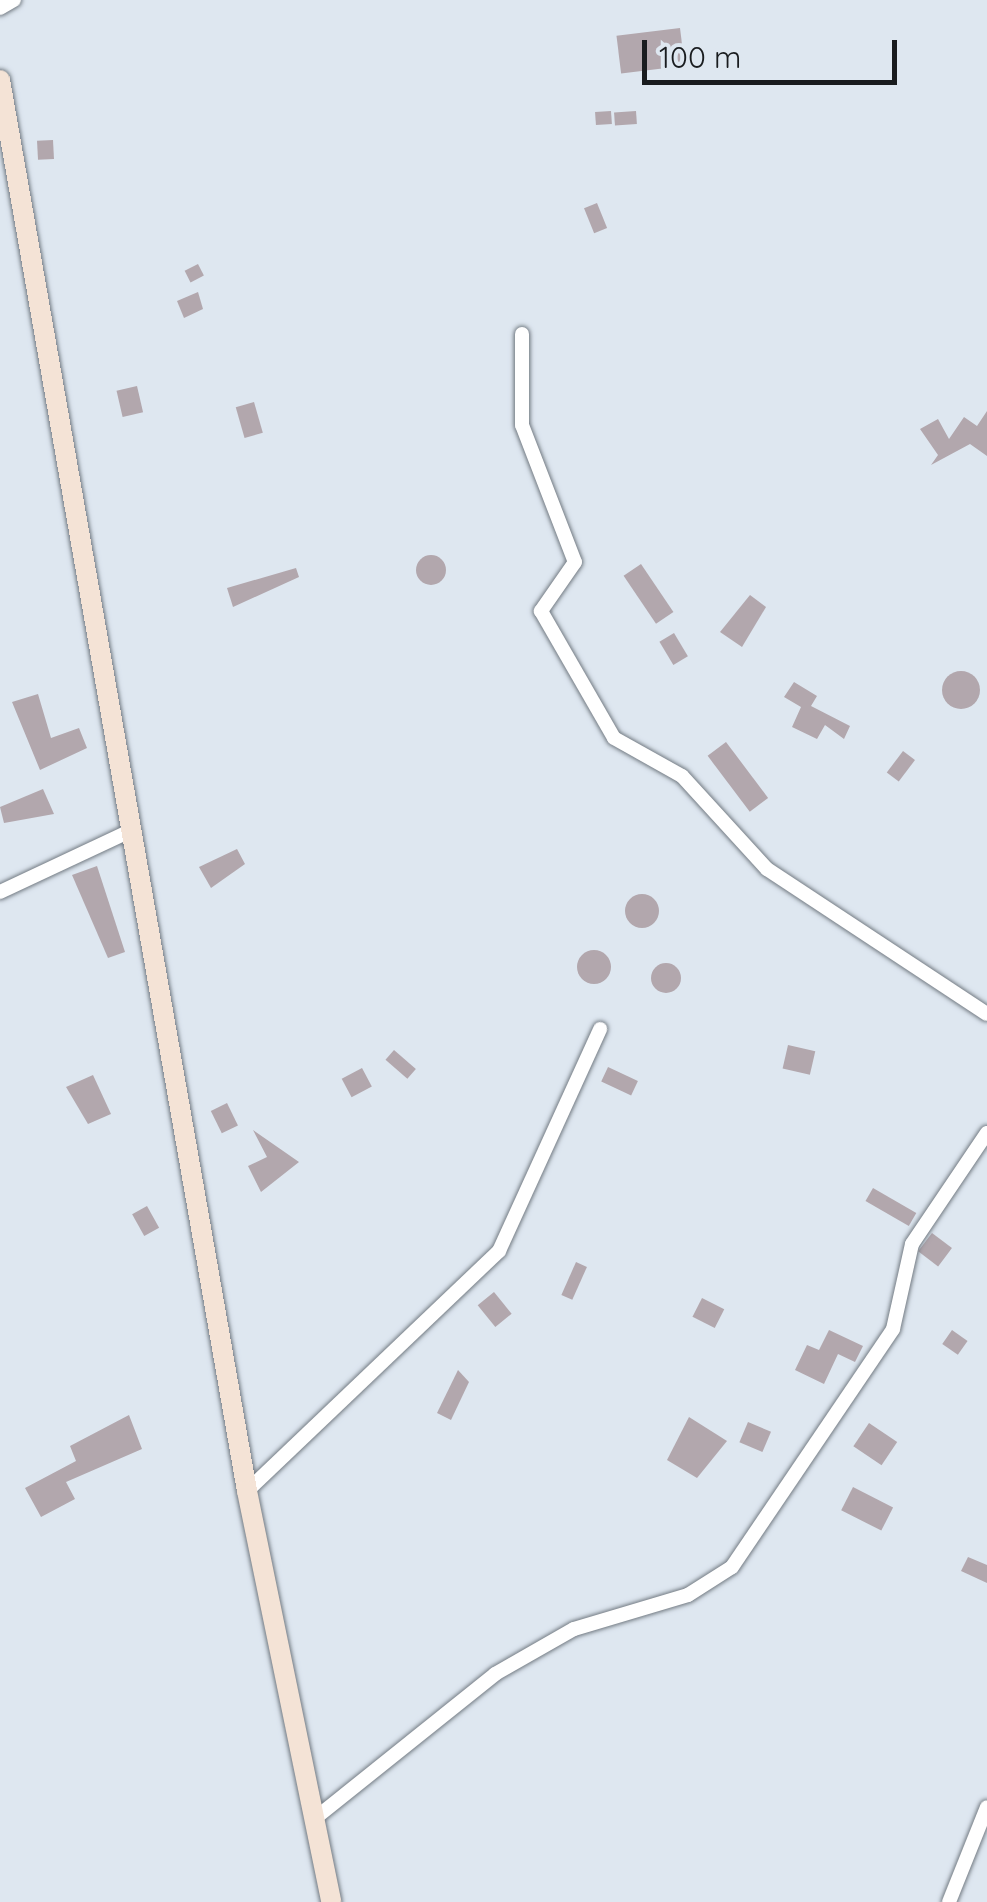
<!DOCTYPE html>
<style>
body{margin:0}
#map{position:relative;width:987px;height:1902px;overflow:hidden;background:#dee7f0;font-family:Quicksand,sans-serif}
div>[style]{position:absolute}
.building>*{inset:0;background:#b2a7ad;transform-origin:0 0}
.round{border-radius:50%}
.roads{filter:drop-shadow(0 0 2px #737b83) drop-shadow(0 0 2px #737b83)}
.street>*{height:14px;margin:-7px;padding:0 7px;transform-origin:7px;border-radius:7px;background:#fff}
.secondary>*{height:20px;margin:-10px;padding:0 10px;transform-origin:10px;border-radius:10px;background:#f4e3d6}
span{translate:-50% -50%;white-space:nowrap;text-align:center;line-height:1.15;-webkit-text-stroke:9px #dee7f0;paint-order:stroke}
.scale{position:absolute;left:642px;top:40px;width:255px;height:45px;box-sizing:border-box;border:5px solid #191c1f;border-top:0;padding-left:12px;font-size:30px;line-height:35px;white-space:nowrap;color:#191c1f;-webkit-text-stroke:8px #dee7f0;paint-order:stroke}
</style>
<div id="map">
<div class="building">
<i style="left:680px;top:28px;width:38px;height:64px;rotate:83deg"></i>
<i style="left:611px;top:111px;width:13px;height:16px;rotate:86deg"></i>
<i style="left:636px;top:111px;width:13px;height:22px;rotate:86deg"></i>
<i style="left:53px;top:140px;width:19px;height:16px;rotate:87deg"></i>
<i style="left:597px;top:203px;width:27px;height:14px;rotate:68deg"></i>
<i style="left:198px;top:264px;width:13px;height:15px;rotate:63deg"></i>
<i style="clip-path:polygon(198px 292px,203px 309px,184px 318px,177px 301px)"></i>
<i style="left:137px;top:386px;width:27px;height:21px;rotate:77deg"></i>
<i style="left:254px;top:402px;width:32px;height:19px;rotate:74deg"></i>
<i style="clip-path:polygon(987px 411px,987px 456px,970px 444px,931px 465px,938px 455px,920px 429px,938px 419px,949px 439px,964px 417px,977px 426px)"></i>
<i class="round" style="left:416px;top:555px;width:30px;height:30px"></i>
<i style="left:641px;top:564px;width:58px;height:21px;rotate:56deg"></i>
<i style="clip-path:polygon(296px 568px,299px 577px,233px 607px,227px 588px)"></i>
<i style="clip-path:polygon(750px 595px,766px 607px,742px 647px,720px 632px)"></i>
<i style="left:674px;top:633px;width:27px;height:17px;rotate:59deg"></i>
<i class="round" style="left:942px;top:671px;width:38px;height:38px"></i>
<i style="clip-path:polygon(794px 682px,817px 696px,811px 706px,850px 726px,844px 739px,825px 725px,817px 739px,792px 727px,801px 707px,784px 697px)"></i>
<i style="clip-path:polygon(38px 694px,51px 738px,79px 728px,87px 748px,40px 770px,12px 702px)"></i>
<i style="left:726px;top:742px;width:70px;height:23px;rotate:53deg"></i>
<i style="left:903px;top:751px;width:15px;height:27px;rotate:37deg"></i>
<i style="clip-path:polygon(43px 789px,54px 814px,4px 823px,0 807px)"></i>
<i style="clip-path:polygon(237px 849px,245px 864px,211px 888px,199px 867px)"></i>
<i style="clip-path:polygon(97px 866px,125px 952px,108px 958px,72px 875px)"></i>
<i class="round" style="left:625px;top:894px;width:34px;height:34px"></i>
<i class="round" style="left:577px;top:950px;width:34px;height:34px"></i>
<i class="round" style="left:651px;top:963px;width:30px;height:30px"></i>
<i style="left:788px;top:1045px;width:28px;height:24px;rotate:13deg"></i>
<i style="left:394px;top:1050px;width:29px;height:13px;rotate:41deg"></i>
<i style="left:608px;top:1067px;width:33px;height:16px;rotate:25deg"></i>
<i style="left:362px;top:1068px;width:21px;height:23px;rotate:62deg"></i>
<i style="clip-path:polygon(93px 1075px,111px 1114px,88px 1124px,66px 1087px)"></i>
<i style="left:227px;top:1103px;width:25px;height:18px;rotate:64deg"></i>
<i style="clip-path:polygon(253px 1130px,299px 1162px,261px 1192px,248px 1166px,267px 1157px)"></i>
<i style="left:873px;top:1188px;width:50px;height:15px;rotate:30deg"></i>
<i style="left:147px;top:1206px;width:25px;height:17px;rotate:61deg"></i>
<i style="left:932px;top:1233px;width:25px;height:23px;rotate:37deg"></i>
<i style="left:576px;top:1262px;width:12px;height:36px;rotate:24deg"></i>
<i style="left:494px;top:1292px;width:28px;height:21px;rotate:51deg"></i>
<i style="left:702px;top:1298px;width:25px;height:21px;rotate:27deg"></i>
<i style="clip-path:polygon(829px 1330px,863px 1346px,855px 1362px,838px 1354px,824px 1384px,795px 1370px,807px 1345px,819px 1350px)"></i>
<i style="left:952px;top:1330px;width:19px;height:17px;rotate:35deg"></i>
<i style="clip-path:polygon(458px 1370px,469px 1382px,451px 1420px,437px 1413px)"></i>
<i style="clip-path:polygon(129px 1415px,142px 1449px,66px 1482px,75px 1499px,41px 1517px,25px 1488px,76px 1461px,70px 1446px)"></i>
<i style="clip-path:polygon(689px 1417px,727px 1441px,697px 1478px,667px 1460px)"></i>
<i style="left:748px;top:1422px;width:25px;height:22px;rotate:23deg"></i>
<i style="left:869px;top:1423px;width:34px;height:28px;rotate:34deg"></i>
<i style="left:853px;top:1487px;width:45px;height:26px;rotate:27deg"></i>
<i style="clip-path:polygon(968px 1557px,987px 1565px,987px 1583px,961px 1571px)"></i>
</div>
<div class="roads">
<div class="street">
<i style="left:0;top:8px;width:16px;rotate:-30deg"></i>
<i style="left:522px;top:334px;width:91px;rotate:90deg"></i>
<i style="left:522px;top:425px;width:147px;rotate:68.9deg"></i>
<i style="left:575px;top:562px;width:60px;rotate:124.8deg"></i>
<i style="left:541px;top:611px;width:146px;rotate:60.1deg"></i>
<i style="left:614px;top:738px;width:78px;rotate:29.2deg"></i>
<i style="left:682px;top:776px;width:126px;rotate:47.6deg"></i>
<i style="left:767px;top:869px;width:263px;rotate:33.4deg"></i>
<i style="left:0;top:892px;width:144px;rotate:-25.1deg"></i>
<i style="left:247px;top:1491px;width:348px;rotate:-43.6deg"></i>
<i style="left:499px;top:1251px;width:244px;rotate:-65.5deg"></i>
<i style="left:313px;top:1820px;width:233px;rotate:-38.7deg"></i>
<i style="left:495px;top:1674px;width:91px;rotate:-29.7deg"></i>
<i style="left:574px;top:1629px;width:119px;rotate:-16.6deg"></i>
<i style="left:688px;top:1595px;width:52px;rotate:-32.5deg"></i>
<i style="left:732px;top:1567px;width:287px;rotate:-55.9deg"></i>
<i style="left:893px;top:1329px;width:87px;rotate:-77.4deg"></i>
<i style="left:912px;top:1244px;width:134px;rotate:-56deg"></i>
<i style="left:949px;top:1902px;width:102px;rotate:-68.2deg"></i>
</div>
<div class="secondary">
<i style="left:0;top:80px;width:1432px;rotate:80.07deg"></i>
<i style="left:247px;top:1491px;width:419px;rotate:78.4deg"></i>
</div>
</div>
<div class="scale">100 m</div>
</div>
